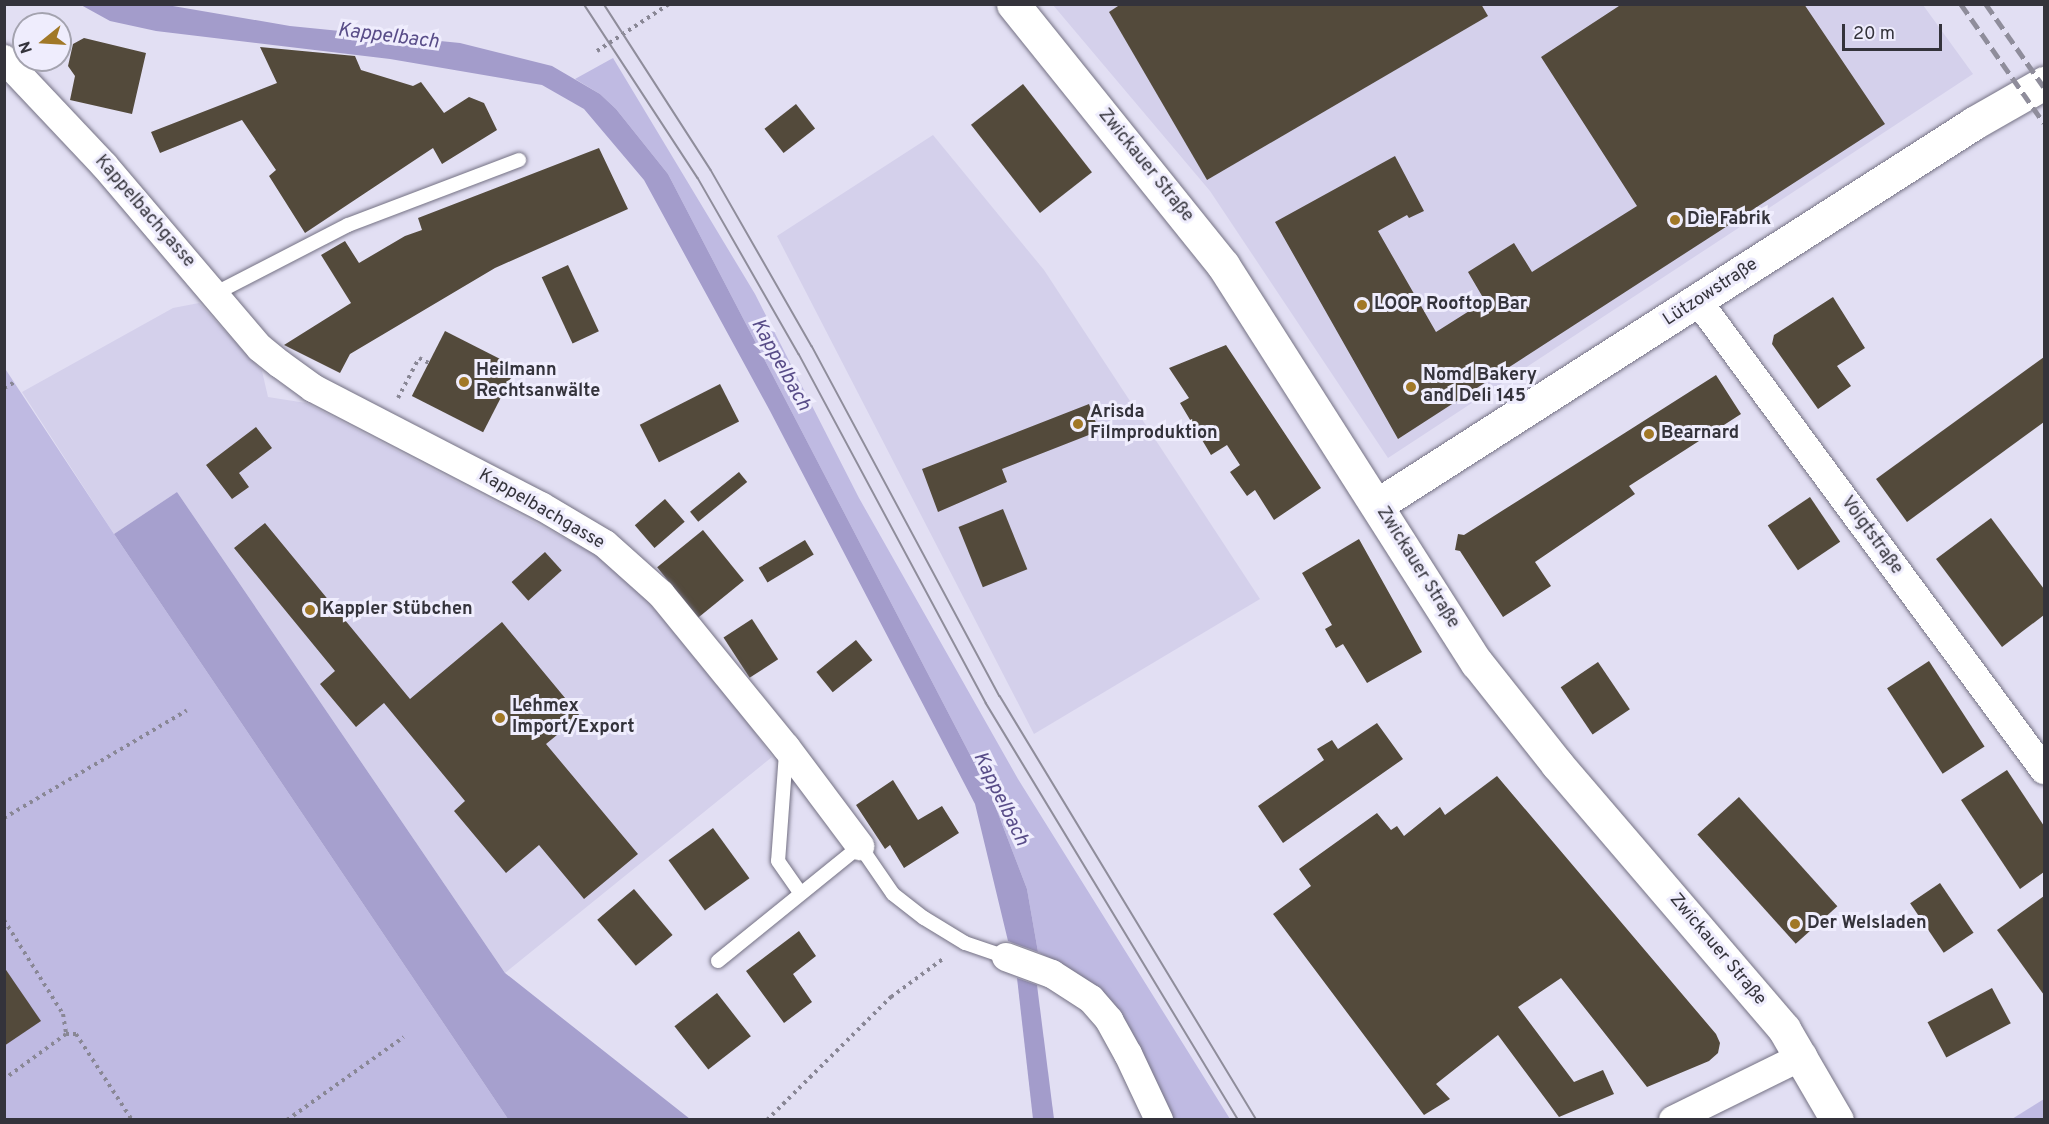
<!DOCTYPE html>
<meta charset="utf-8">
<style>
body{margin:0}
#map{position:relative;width:2049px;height:1124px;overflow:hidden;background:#e2dff3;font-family:Overpass,sans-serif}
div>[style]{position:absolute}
.built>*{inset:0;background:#d4d0eb}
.green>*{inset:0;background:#bfbae2}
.forest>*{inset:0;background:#a6a0ce}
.water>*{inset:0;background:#a39ccb}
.building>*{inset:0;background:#534a3b;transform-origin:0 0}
.path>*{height:4px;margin-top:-2px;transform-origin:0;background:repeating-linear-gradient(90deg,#898795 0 3px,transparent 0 7.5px)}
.roads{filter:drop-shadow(0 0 2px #747183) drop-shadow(0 0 2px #747183)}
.lane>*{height:14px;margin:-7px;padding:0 7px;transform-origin:7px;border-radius:7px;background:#fff}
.street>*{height:28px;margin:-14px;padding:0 14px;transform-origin:14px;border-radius:14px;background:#fff}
.secondary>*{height:33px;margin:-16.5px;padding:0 16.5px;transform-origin:16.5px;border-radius:16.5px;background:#fff}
.tram>*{height:1.5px;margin:-0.75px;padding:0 0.75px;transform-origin:0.75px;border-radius:0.75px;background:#8f8d9b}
.rail>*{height:4.5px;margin-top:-2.25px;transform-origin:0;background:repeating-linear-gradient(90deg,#8f8d9b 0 12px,transparent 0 18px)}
.dots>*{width:16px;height:16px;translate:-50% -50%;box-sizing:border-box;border:3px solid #efedfd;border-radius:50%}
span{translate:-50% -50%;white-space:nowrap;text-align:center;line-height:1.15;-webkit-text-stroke:6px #efedfd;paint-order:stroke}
.street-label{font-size:18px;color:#34333b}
.poi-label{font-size:18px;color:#34333b;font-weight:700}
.left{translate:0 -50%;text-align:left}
.water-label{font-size:20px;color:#584c88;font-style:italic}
.frame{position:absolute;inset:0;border:6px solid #34333b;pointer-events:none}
.north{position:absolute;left:12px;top:12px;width:60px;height:60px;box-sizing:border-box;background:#efedfd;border:2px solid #a4a3af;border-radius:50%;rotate:252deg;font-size:16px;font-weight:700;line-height:24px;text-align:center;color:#34333b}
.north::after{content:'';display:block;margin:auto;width:21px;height:27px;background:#a17827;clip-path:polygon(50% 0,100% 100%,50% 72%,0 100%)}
.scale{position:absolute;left:1842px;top:24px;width:100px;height:27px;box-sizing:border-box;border:3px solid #34333b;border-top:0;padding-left:8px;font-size:18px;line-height:21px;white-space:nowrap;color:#34333b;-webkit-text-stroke:4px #efedfd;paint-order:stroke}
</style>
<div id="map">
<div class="built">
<i style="clip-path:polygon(1053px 5px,1923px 5px,1973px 74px,1388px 458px,1210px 191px)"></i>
<i style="clip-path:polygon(933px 135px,1044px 270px,1260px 599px,1034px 734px,777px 236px)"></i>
<i style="clip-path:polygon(199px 303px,262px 371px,268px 397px,306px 403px,610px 562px,708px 665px,772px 757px,505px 973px,177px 492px,114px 534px,22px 392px,173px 308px)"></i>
</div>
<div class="green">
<i style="clip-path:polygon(613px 58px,755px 294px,859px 498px,1018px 779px,1230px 1119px,1170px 1119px,1077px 973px,1038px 952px,1027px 889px,991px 795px,668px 174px,616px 109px,600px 94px,575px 79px)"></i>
<i style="clip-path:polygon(4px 367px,114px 534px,508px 1119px,5px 1119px)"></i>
<i style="clip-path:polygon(2044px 1099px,2044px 1119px,2012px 1119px)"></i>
</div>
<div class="forest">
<i style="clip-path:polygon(177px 492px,505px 973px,690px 1119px,508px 1119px,114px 534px)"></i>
</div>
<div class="water">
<i style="clip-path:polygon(81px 5px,167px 5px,290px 26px,460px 43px,552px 66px,600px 94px,616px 109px,668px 174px,991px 795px,1027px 889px,1038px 952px,1008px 941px,975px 804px,770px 411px,644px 180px,584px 109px,542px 85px,390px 59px,156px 31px,110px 21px)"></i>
<i style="clip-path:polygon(1017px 978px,1037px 985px,1054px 1119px,1033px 1119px)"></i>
</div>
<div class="building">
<i style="clip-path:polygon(1121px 4px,1481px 4px,1488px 16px,1207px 180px,1109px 12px)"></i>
<i style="clip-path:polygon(1622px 4px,1804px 4px,1885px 124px,1398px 439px,1275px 222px,1395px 156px,1424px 211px,1409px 218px,1407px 215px,1378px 231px,1436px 332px,1485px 301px,1468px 272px,1514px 243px,1532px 272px,1637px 206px,1541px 57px)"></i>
<i style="clip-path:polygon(84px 38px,146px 53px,132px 114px,70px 100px,75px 76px,68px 66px,73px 44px)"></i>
<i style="clip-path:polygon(260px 47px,355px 56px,361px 70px,413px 86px,421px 82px,444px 113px,469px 97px,484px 103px,497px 130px,442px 164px,433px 148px,305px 233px,269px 176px,276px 170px,242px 120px,160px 153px,151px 132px,277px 83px)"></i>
<i style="left:1023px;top:84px;width:112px;height:66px;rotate:52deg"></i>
<i style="left:796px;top:104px;width:31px;height:40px;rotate:52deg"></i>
<i style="clip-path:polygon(599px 148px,628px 209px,495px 268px,350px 354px,340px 373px,284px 345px,351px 303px,321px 255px,345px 241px,359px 263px,405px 236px,422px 230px,418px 218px)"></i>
<i style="left:568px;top:265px;width:73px;height:29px;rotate:65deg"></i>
<i style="clip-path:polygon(1833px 297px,1865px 348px,1837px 366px,1851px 386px,1818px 409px,1772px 344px,1774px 335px)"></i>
<i style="left:445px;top:331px;width:80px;height:73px;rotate:27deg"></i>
<i style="clip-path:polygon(1226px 345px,1321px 488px,1274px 520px,1255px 490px,1247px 496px,1230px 472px,1240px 465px,1227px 445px,1211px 455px,1180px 403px,1189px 398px,1169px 368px)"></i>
<i style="clip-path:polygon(2044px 357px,2044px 422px,1907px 522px,1876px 479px)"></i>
<i style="clip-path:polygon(1716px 375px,1741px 414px,1629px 486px,1635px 494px,1535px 562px,1551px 586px,1503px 617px,1460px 551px,1455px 550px,1458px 534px,1464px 535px)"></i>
<i style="left:720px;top:384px;width:42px;height:90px;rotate:63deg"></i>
<i style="clip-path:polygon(1089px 404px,1099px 431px,1002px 469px,1007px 482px,938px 512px,922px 469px)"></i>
<i style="clip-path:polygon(256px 427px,272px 448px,239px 473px,249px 487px,232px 499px,206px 465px)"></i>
<i style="left:739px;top:472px;width:13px;height:63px;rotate:51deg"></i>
<i style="left:1810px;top:497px;width:54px;height:51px;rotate:56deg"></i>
<i style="left:665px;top:499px;width:30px;height:40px;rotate:49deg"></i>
<i style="left:1003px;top:509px;width:65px;height:48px;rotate:68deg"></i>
<i style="clip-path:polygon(1991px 518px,2044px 589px,2044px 615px,2002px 647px,1936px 559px)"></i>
<i style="clip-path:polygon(265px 523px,410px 699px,502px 622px,580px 716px,546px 744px,638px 854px,584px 899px,539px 845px,506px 873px,454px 811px,465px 801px,384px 703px,356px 727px,320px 684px,335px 671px,234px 548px)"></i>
<i style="left:703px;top:530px;width:65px;height:59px;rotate:51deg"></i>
<i style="clip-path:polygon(1359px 539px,1422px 652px,1367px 683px,1343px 644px,1336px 648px,1325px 629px,1332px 625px,1302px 573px)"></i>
<i style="left:805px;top:540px;width:17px;height:54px;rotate:59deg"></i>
<i style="left:545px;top:552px;width:25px;height:45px;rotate:48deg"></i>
<i style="left:752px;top:619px;width:48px;height:34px;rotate:57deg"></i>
<i style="left:856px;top:640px;width:26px;height:51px;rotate:51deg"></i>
<i style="left:1929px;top:661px;width:102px;height:50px;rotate:57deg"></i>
<i style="left:1598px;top:662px;width:57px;height:45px;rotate:56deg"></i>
<i style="clip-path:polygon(1377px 723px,1403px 759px,1283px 843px,1258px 806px,1324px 760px,1317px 749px,1332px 740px,1338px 749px)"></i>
<i style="clip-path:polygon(2007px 770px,2044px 826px,2044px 872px,2020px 889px,1961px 800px)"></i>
<i style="clip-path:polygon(1497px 776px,1716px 1034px,1720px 1043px,1718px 1053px,1709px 1061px,1647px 1087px,1561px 978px,1518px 1007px,1574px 1082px,1603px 1070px,1614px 1094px,1559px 1117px,1498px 1035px,1436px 1084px,1450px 1099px,1424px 1115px,1273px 914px,1311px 886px,1299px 869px,1377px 813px,1391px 830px,1397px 826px,1404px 836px,1440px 807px,1445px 815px)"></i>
<i style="clip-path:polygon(893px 780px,918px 820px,942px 806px,959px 833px,904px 868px,890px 845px,885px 849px,856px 805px)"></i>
<i style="left:1739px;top:797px;width:147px;height:56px;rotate:48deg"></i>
<i style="left:713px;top:828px;width:62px;height:55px;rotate:54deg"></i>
<i style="left:1940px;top:883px;width:60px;height:36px;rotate:56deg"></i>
<i style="left:634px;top:889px;width:60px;height:48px;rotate:50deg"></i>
<i style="clip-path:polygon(2044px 896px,2044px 995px,1997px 930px)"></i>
<i style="clip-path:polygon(799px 931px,816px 956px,793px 974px,812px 1002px,784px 1023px,746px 971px)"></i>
<i style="clip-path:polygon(4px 967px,41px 1021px,4px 1046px)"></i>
<i style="left:1992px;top:988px;width:40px;height:73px;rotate:62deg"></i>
<i style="left:717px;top:993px;width:55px;height:54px;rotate:52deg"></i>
</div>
<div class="path">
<i style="left:597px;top:51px;width:86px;rotate:-33.1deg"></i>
<i style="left:4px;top:388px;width:13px;rotate:-29deg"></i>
<i style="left:398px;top:398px;width:45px;rotate:-62.3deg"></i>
<i style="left:419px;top:358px;width:11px;rotate:27deg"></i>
<i style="left:4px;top:818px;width:212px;rotate:-30.5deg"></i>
<i style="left:4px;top:920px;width:111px;rotate:57.9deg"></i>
<i style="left:63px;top:1014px;width:20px;rotate:81deg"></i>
<i style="left:66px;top:1034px;width:77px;rotate:144deg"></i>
<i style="left:66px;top:1034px;width:10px"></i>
<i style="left:76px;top:1034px;width:103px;rotate:56.9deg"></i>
<i style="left:287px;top:1120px;width:143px;rotate:-35.4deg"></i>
<i style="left:767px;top:1120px;width:175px;rotate:-44.8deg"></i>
<i style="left:891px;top:997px;width:64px;rotate:-36.2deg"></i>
</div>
<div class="roads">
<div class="lane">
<i style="left:216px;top:293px;width:148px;rotate:-27.3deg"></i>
<i style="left:348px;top:225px;width:183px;rotate:-20.8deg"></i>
<i style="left:786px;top:753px;width:108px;rotate:94.2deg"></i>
<i style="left:778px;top:861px;width:39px;rotate:55deg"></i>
<i style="left:718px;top:961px;width:183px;rotate:-39deg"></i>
<i style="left:860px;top:846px;width:58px;rotate:55.5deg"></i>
<i style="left:893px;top:894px;width:39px;rotate:38deg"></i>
<i style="left:924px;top:918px;width:48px;rotate:31.4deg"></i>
<i style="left:965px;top:943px;width:43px;rotate:18.9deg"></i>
</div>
<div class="street">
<i style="left:4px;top:59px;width:146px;rotate:46.7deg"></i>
<i style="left:104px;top:165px;width:240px;rotate:49.6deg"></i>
<i style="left:260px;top:348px;width:26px;rotate:39deg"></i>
<i style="left:280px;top:364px;width:41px;rotate:36deg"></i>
<i style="left:313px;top:388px;width:257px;rotate:27.4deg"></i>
<i style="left:541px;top:506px;width:74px;rotate:30.7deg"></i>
<i style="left:605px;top:544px;width:75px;rotate:41.8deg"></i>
<i style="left:661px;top:594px;width:198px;rotate:50.8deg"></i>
<i style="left:786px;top:747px;width:124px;rotate:53.2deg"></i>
<i style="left:1698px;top:301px;width:583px;rotate:53.58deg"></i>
<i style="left:1006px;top:957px;width:49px;rotate:20.3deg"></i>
<i style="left:1052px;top:974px;width:46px;rotate:32.7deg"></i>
<i style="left:1091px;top:999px;width:28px;rotate:49deg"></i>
<i style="left:1109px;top:1020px;width:39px;rotate:61deg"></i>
<i style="left:1128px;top:1054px;width:73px;rotate:64.8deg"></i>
<i style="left:1673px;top:1120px;width:145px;rotate:-26.2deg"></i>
</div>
<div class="secondary">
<i style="left:1013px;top:4px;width:335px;rotate:51.2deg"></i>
<i style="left:1223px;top:265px;width:472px;rotate:57.5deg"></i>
<i style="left:1477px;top:663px;width:129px;rotate:51.6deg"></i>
<i style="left:1557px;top:764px;width:349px;rotate:49.4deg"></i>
<i style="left:1784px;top:1029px;width:105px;rotate:59.8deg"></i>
<i style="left:1377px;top:505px;width:709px;rotate:-32.61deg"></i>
<i style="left:1974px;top:123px;width:81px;rotate:-29.7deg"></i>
</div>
</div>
<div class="tram">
<i style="left:584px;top:4px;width:208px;rotate:56.8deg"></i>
<i style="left:698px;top:178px;width:203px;rotate:60.2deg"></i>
<i style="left:799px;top:354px;width:396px;rotate:61.8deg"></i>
<i style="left:986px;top:703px;width:488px;rotate:58.8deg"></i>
<i style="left:604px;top:4px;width:197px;rotate:57.2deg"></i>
<i style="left:711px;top:170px;width:203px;rotate:60.2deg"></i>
<i style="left:812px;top:346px;width:397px;rotate:61.8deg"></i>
<i style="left:1000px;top:696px;width:496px;rotate:58.8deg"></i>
</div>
<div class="rail">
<i style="left:1961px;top:4px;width:145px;rotate:55.1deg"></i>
<i style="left:1986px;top:4px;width:101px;rotate:55.1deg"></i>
</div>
<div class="dots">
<i style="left:1675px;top:220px;background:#a17827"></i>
<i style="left:1362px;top:305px;background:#a17827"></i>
<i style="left:464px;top:382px;background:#a17827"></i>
<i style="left:1411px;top:387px;background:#a17827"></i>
<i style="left:1078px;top:424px;background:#a17827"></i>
<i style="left:1649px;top:434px;background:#a17827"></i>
<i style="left:310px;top:610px;background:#a17827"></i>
<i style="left:500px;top:718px;background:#a17827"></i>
<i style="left:1795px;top:924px;background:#a17827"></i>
</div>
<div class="street-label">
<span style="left:1145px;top:166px;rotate:51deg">Zwickauer Straße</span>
<span style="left:144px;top:212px;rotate:49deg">Kappelbachgasse</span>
<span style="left:1711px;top:293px;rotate:-33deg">Lützowstraße</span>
<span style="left:541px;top:510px;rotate:30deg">Kappelbachgasse</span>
<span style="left:1871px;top:536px;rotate:54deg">Voigtstraße</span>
<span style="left:1417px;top:568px;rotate:58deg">Zwickauer Straße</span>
<span style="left:1717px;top:950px;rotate:50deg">Zwickauer Straße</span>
</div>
<div class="poi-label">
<span class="left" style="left:1687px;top:220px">Die Fabrik</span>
<span class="left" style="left:1374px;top:305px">LOOP Rooftop Bar</span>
<span class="left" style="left:476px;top:382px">Heilmann<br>Rechtsanwälte</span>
<span class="left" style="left:1423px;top:387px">Nomd Bakery<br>and Deli 145</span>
<span class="left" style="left:1090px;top:424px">Arisda<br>Filmproduktion</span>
<span class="left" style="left:1661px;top:434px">Bearnard</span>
<span class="left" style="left:322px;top:610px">Kappler Stübchen</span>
<span class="left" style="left:512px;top:718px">Lehmex<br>Import/Export</span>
<span class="left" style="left:1807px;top:924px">Der Welsladen</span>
</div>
<div class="water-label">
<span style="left:388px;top:37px;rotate:7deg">Kappelbach</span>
<span style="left:780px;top:365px;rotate:61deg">Kappelbach</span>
<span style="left:1000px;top:799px;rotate:64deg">Kappelbach</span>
</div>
<div class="frame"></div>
<div class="north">N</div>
<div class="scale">20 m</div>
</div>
